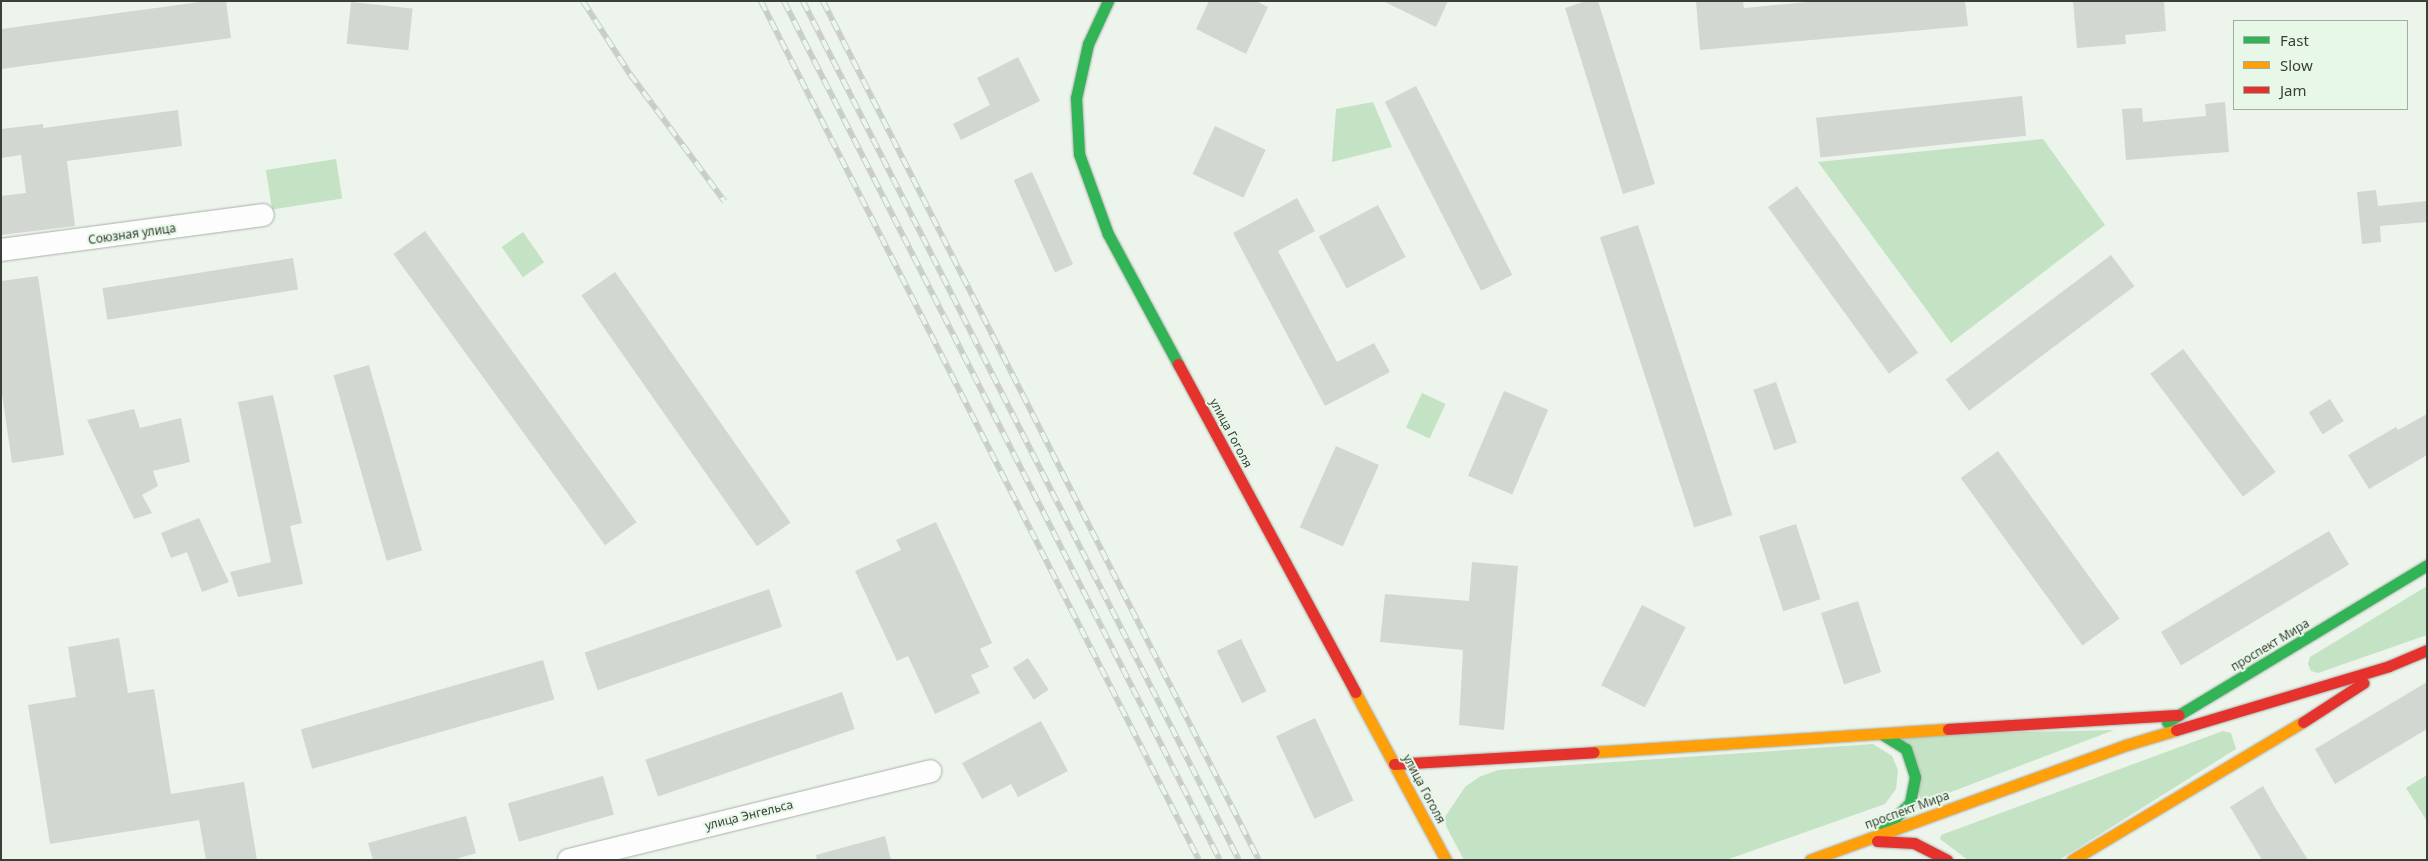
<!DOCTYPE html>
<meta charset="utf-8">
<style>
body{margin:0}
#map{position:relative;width:2428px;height:861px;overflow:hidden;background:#ecf4ec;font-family:"Noto Sans",sans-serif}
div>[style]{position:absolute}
.green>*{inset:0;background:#c4e2c4;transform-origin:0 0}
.building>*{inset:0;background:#d2d8d1;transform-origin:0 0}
.roads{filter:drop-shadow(0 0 1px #aab0aa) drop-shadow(0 0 1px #aab0aa)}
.street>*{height:22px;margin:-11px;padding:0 11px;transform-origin:11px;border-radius:11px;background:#fcfdfc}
.fast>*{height:11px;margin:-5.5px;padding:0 5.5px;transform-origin:5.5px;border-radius:5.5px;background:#30b455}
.slow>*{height:11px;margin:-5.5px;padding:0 5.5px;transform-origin:5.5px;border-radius:5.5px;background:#ff9f0a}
.jam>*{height:11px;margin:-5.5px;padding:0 5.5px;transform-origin:5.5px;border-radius:5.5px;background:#e5322d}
.rail>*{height:5.5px;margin-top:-2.75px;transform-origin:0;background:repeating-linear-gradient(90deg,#e8f8e8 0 11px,#c9ccc9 0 22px);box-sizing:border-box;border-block:1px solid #c9ccc9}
span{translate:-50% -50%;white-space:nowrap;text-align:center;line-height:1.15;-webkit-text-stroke:4px #e8f8e8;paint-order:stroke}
.street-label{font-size:12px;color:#393f39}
.frame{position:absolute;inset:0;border:2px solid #393f39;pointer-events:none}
.legend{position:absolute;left:2233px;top:20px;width:175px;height:90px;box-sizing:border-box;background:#e8f8e8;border:1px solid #a2aea2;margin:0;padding:6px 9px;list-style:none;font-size:15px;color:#393f39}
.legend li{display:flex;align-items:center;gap:10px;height:25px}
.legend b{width:25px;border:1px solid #a2aea2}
</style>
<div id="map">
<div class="green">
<i style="clip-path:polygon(1373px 102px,1392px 147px,1332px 162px,1336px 109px)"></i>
<i style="clip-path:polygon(2043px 139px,2105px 225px,1951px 343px,1818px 162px)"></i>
<i style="left:336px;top:159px;width:40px;height:71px;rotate:81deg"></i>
<i style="left:523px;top:232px;width:37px;height:26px;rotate:55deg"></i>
<i style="left:1422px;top:393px;width:26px;height:38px;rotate:25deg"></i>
<i style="clip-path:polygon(2427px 586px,2427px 635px,2318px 673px,2311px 671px,2308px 664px,2310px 657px)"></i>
<i style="clip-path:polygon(2114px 730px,1922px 803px,1899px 735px)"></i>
<i style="clip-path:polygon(2223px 731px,2231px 733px,2236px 749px,2059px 860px,1968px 860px,1940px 839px,1941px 835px)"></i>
<i style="clip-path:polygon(1873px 744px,1892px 756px,1898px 770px,1896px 789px,1885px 804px,1726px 860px,1464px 860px,1446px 826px,1445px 817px,1465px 787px,1479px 777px,1498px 770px)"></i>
<i style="clip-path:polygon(2427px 775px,2427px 821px,2406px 788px)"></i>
</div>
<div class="building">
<i style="clip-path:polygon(207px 1px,226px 1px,231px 38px,1px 69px,1px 29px)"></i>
<i style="clip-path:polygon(1209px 1px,1256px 1px,1268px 7px,1246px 54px,1196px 29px)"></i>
<i style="clip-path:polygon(1383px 1px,1448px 1px,1436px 27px)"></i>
<i style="clip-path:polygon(1586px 1px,1598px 1px,1655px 184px,1623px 194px,1565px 8px)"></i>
<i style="clip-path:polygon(1696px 1px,1743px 1px,1744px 8px,1818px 1px,1965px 1px,1968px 26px,1700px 50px)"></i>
<i style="clip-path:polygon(2073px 1px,2164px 1px,2166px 31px,2125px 35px,2126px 44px,2077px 48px)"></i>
<i style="left:351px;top:2px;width:62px;height:42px;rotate:6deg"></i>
<i style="clip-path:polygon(1018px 57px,1040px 101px,961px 140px,953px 124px,990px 105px,977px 78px)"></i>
<i style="left:1416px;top:86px;width:212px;height:35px;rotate:63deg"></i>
<i style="left:2022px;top:96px;width:40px;height:207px;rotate:84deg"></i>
<i style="clip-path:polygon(2225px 102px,2229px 152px,2126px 160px,2122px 109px,2142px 108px,2143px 122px,2206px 116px,2205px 104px)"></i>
<i style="clip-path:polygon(178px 110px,182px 146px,67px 161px,75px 226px,1px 235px,1px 196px,26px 193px,21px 155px,1px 158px,1px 129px,43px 124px,43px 128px)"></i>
<i style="left:1215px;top:126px;width:56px;height:53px;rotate:25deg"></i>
<i style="left:1032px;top:172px;width:101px;height:20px;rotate:66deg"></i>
<i style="left:1797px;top:186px;width:206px;height:36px;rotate:54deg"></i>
<i style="clip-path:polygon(2376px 190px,2378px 206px,2427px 201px,2427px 222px,2380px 226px,2381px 242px,2362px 244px,2357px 192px)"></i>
<i style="clip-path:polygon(1297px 198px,1315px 231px,1278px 251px,1337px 362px,1374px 343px,1390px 372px,1325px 406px,1233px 233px)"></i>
<i style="left:1378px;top:205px;width:59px;height:67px;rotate:62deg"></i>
<i style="left:1638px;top:225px;width:305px;height:40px;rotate:72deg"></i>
<i style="left:425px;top:231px;width:360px;height:39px;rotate:54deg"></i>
<i style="left:2111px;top:255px;width:39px;height:207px;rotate:53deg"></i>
<i style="left:293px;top:258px;width:32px;height:193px;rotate:81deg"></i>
<i style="left:615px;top:272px;width:306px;height:41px;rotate:55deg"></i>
<i style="clip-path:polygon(38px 276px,64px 455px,12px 463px,1px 387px,1px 281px)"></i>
<i style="left:2183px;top:349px;width:154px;height:41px;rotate:53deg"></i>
<i style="left:369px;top:365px;width:193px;height:37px;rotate:74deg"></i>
<i style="left:1776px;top:382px;width:64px;height:24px;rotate:71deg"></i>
<i style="left:1504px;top:391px;width:48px;height:92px;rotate:23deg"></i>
<i style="clip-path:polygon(273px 395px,302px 523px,290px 526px,303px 584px,238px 597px,230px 572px,271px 562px,238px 402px)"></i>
<i style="left:2330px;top:399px;width:26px;height:25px;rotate:58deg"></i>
<i style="clip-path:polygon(134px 409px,140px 428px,181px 418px,190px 462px,153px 471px,158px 486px,142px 495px,152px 513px,134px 519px,87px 420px)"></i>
<i style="clip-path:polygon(2427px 414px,2427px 455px,2369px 489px,2348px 455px,2396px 427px,2398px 430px)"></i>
<i style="left:1336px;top:446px;width:47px;height:89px;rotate:24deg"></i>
<i style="left:1998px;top:451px;width:207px;height:46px;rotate:54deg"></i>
<i style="clip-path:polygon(199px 518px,229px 582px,202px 592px,187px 552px,171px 558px,161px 533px)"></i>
<i style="clip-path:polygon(936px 522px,992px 643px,980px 649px,989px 667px,971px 675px,980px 693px,935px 714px,908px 656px,897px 661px,855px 571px,901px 550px,896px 540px)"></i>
<i style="left:1796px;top:524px;width:79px;height:39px;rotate:72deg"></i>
<i style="left:2329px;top:531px;width:39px;height:196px;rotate:59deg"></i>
<i style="clip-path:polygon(1472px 562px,1518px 566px,1504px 730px,1459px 725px,1463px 650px,1380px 642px,1385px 594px,1469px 601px)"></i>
<i style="left:769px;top:589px;width:40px;height:195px;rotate:71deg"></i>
<i style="left:1858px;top:601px;width:75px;height:39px;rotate:72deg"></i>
<i style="left:1642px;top:605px;width:49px;height:90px;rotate:27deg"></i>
<i style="clip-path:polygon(119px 638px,128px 693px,154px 689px,171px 794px,244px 782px,257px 860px,206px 860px,199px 820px,50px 844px,28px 705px,76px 697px,68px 647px)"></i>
<i style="left:1241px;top:639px;width:58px;height:27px;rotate:64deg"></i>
<i style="left:1028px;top:658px;width:38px;height:18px;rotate:57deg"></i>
<i style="left:543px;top:660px;width:41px;height:252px;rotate:74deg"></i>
<i style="clip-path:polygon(2427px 682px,2427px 729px,2335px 784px,2315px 749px)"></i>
<i style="left:842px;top:692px;width:39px;height:208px;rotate:71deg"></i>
<i style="left:1315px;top:718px;width:91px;height:43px;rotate:65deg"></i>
<i style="clip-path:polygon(1041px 721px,1068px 771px,1018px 797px,1011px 784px,982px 799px,962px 763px)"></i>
<i style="left:603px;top:776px;width:40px;height:99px;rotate:74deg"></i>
<i style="clip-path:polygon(2263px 786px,2276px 809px,2308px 860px,2262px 860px,2230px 807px)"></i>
<i style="clip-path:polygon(466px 816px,476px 853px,453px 860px,373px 860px,368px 843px)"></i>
<i style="clip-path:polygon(885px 836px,891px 860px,817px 860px,816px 855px)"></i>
</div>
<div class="roads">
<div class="street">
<i style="left:1px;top:250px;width:264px;rotate:-7.6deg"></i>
<i style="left:569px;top:860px;width:372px;rotate:-13.8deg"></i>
</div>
<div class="fast">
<i style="left:1108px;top:1px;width:47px;rotate:114.9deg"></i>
<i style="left:1088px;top:44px;width:55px;rotate:102.5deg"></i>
<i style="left:1076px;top:98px;width:56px;rotate:86.9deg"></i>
<i style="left:1079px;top:154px;width:85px;rotate:70.1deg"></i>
<i style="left:1108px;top:234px;width:148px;rotate:61.7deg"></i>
<i style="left:2167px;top:722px;width:304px;rotate:-31.1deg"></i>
<i style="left:1882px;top:734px;width:28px;rotate:32deg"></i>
<i style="left:1906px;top:749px;width:29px;rotate:72deg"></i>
<i style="left:1915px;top:777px;width:26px;rotate:101deg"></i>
<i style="left:1910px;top:803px;width:38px;rotate:135deg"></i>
</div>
<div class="slow">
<i style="left:1355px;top:692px;width:191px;rotate:61.6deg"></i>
<i style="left:1594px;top:752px;width:355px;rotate:-3.7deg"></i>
<i style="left:1810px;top:860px;width:336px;rotate:-20deg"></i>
<i style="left:2126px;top:745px;width:52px;rotate:-16.7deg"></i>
<i style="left:2072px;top:860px;width:269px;rotate:-30.9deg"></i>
</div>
<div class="jam">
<i style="left:1178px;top:364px;width:373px;rotate:61.6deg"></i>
<i style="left:2303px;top:722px;width:72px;rotate:-33deg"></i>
<i style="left:1948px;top:729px;width:231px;rotate:-3.5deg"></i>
<i style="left:2176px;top:730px;width:222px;rotate:-16.7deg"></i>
<i style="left:2389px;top:666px;width:41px;rotate:-22.8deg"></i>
<i style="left:1394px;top:764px;width:200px;rotate:-3.4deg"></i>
<i style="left:1877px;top:841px;width:37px;rotate:3deg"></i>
<i style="left:1914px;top:843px;width:37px;rotate:27deg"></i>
</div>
</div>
<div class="rail">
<i style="left:583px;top:1px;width:87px;rotate:57.2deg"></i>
<i style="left:630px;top:74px;width:159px;rotate:53.4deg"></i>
<i style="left:761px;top:1px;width:964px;rotate:62.98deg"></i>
<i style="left:784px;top:1px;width:963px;rotate:63.09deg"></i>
<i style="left:803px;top:1px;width:963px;rotate:63.09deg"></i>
<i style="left:823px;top:1px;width:963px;rotate:63.09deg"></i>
</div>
<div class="street-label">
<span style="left:132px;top:234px;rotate:-8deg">Союзная улица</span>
<span style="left:1231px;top:433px;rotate:62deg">улица Гоголя</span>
<span style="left:2270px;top:645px;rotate:-31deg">проспект Мира</span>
<span style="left:1424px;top:789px;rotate:62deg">улица Гоголя</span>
<span style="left:1907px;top:810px;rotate:-20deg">проспект Мира</span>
<span style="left:749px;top:815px;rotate:-14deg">улица Энгельса</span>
</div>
<div class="frame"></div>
<ul class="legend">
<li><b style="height:6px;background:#30b455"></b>Fast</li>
<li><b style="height:6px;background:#ff9f0a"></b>Slow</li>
<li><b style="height:6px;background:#e5322d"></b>Jam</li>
</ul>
</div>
